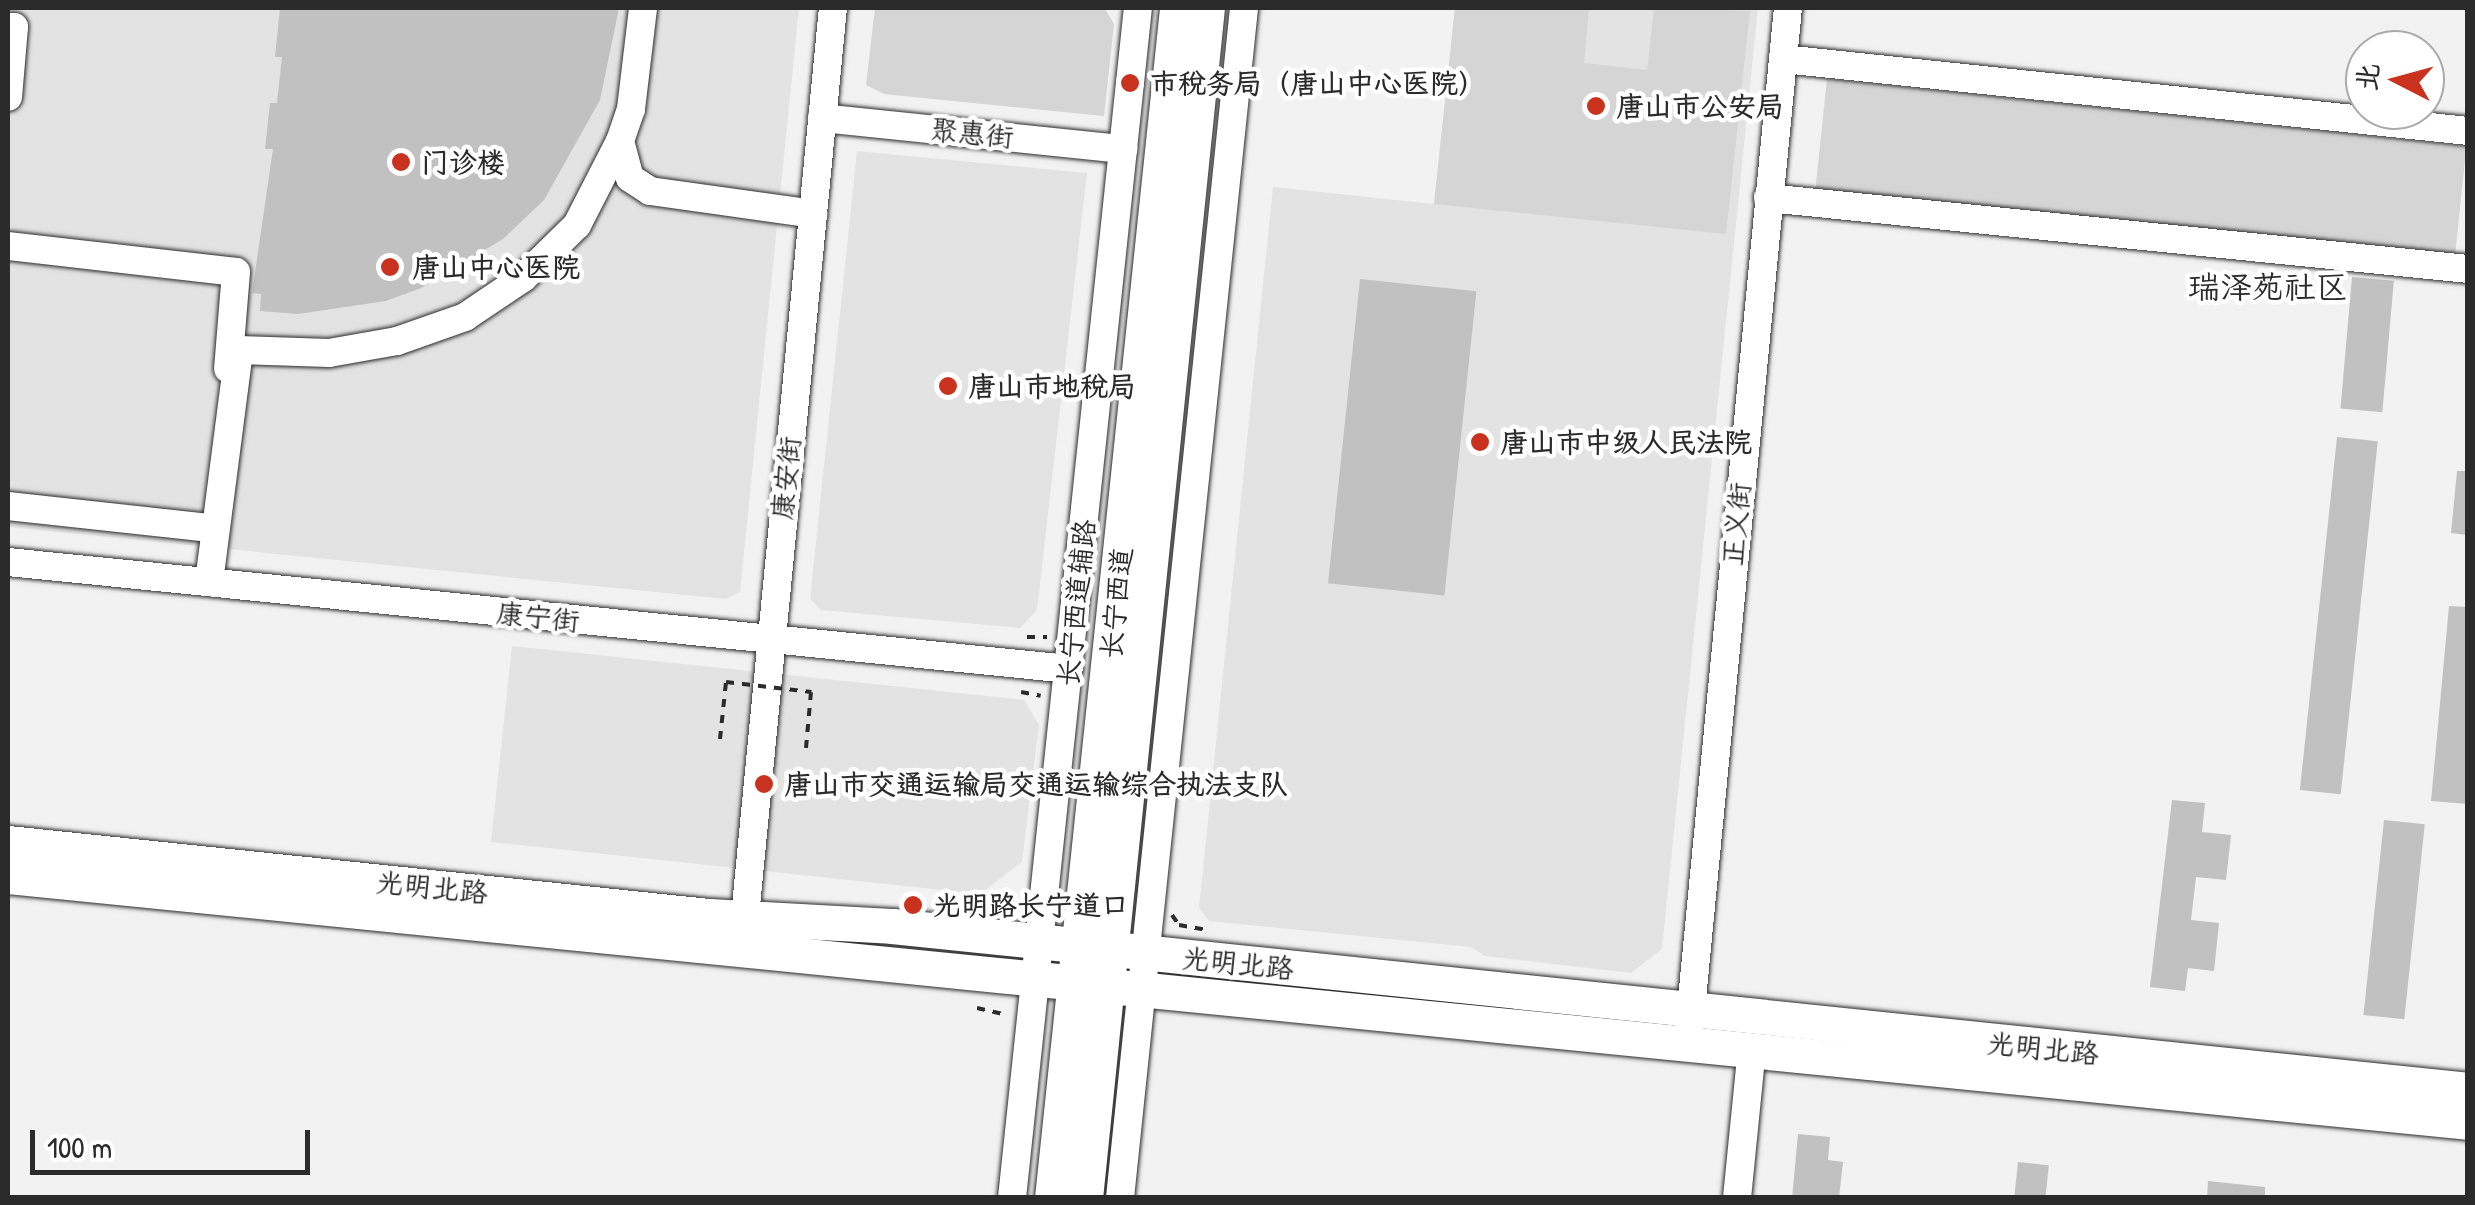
<!DOCTYPE html>
<meta charset="utf-8">
<style>
body{margin:0}
#map{position:relative;width:2475px;height:1205px;overflow:hidden;background:#f2f2f2;font-family:"Patrick Hand","LXGW WenKai TC",sans-serif}
div>[style]{position:absolute}
.built>*{inset:0;background:#e3e3e3}
.green>*{inset:0;background:#d5d5d5;transform-origin:0 0}
.building>*{inset:0;background:#c1c1c1;transform-origin:0 0}
.path>*{height:4px;margin-top:-2px;transform-origin:0;background:repeating-linear-gradient(90deg,#2b2b2b 0 8px,transparent 0 16px)}
.roads{filter:drop-shadow(0 0 2px #2b2b2b) drop-shadow(0 0 2px #2b2b2b)}
.minor>*{height:28px;margin:-14px;padding:0 14px;transform-origin:14px;border-radius:14px;background:#fff}
.major>*{height:35px;margin:-17.5px;padding:0 17.5px;transform-origin:17.5px;border-radius:17.5px;background:#fff}
.path-bridge>*{height:4px;margin-top:-2px;transform-origin:0;background:repeating-linear-gradient(90deg,#2b2b2b 0 8px,transparent 0 16px)}
.dots>*{width:28px;height:28px;translate:-50% -50%;box-sizing:border-box;border:5px solid #fff;border-radius:50%}
span{translate:-50% -50%;white-space:nowrap;text-align:center;line-height:1.15;-webkit-text-stroke:9px #fff;paint-order:stroke}
.poi-label{font-size:28px;color:#2b2b2b;font-weight:700}
.left{translate:0 -50%;text-align:left}
.street-label{font-size:28px;color:#2b2b2b}
.quarter-label{font-size:32px;color:#2b2b2b}
.frame{position:absolute;inset:0;border:10px solid #2b2b2b;pointer-events:none}
.north{position:absolute;left:2345px;top:30px;width:100px;height:100px;box-sizing:border-box;background:#fff;border:2px solid #aaa;border-radius:50%;rotate:276deg;font-size:28px;font-weight:700;line-height:40px;text-align:center;color:#2b2b2b}
.north::after{content:'';display:block;margin:auto;width:35px;height:45px;background:#c8321e;clip-path:polygon(50% 0,100% 100%,50% 72%,0 100%)}
.scale{position:absolute;left:30px;top:1130px;width:280px;height:45px;box-sizing:border-box;border:5px solid #2b2b2b;border-top:0;padding-left:12px;font-size:30px;line-height:35px;white-space:nowrap;color:#2b2b2b;-webkit-text-stroke:8px #fff;paint-order:stroke}
</style>
<div id="map">
<div class="built">
<i style="clip-path:polygon(8px 8px,799px 8px,740px 592px,726px 599px,8px 527px)"></i>
<i style="clip-path:polygon(1455px 8px,1758px 8px,1662px 949px,1631px 973px,1485px 956px,1471px 947px,1209px 921px,1199px 908px,1273px 187px,1434px 204px)"></i>
<i style="clip-path:polygon(857px 151px,1087px 173px,1037px 610px,1020px 628px,821px 610px,810px 599px)"></i>
<i style="clip-path:polygon(512px 646px,1024px 700px,1039px 725px,1022px 862px,980px 894px,491px 842px)"></i>
</div>
<div class="green">
<i style="clip-path:polygon(875px 8px,1105px 9px,1114px 24px,1104px 116px,884px 94px,866px 85px)"></i>
<i style="clip-path:polygon(1455px 8px,1589px 8px,1584px 63px,1647px 70px,1654px 8px,1750px 11px,1726px 234px,1434px 204px)"></i>
<i style="left:1827px;top:79px;width:643px;height:112px;rotate:6deg"></i>
</div>
<div class="building">
<i style="clip-path:polygon(280px 8px,619px 8px,600px 100px,544px 200px,503px 239px,421px 288px,386px 301px,298px 314px,260px 311px,261px 294px,252px 293px,273px 149px,265px 149px,270px 103px,277px 103px,282px 57px,275px 57px)"></i>
<i style="left:2352px;top:277px;width:42px;height:132px;rotate:5deg"></i>
<i style="left:1360px;top:279px;width:117px;height:306px;rotate:6deg"></i>
<i style="left:2337px;top:437px;width:41px;height:355px;rotate:6deg"></i>
<i style="clip-path:polygon(2457px 471px,2468px 471px,2468px 535px,2451px 533px)"></i>
<i style="clip-path:polygon(2449px 606px,2468px 607px,2468px 804px,2431px 801px)"></i>
<i style="clip-path:polygon(2172px 800px,2205px 803px,2202px 832px,2231px 835px,2226px 880px,2196px 877px,2191px 920px,2219px 923px,2214px 971px,2188px 968px,2185px 991px,2150px 987px)"></i>
<i style="left:2384px;top:820px;width:41px;height:196px;rotate:6deg"></i>
<i style="clip-path:polygon(1798px 1134px,1830px 1137px,1828px 1160px,1843px 1162px,1839px 1198px,1792px 1198px)"></i>
<i style="left:2018px;top:1162px;width:31px;height:36px;rotate:6deg"></i>
<i style="clip-path:polygon(2208px 1181px,2265px 1187px,2265px 1198px,2207px 1198px)"></i>
</div>
<div class="path">
<i style="left:1027px;top:637px;width:20px"></i>
<i style="left:1021px;top:692px;width:20px;rotate:11deg"></i>
<i style="left:720px;top:739px;width:57px;rotate:-84deg"></i>
<i style="left:806px;top:748px;width:56px;rotate:-84.9deg"></i>
<i style="left:988px;top:902px;width:34px;rotate:3deg"></i>
<i style="left:1172px;top:915px;width:12px;rotate:55deg"></i>
<i style="left:1179px;top:925px;width:27px;rotate:10deg"></i>
<i style="left:977px;top:1008px;width:31px;rotate:13deg"></i>
</div>
<div class="roads">
<div class="minor">
<i style="left:8px;top:27px;width:6px"></i>
<i style="left:14px;top:27px;width:70px;rotate:94.9deg"></i>
<i style="left:1783px;top:59px;width:689px;rotate:6deg"></i>
<i style="left:822px;top:118px;width:303px;rotate:5.9deg"></i>
<i style="left:620px;top:141px;width:38px;rotate:75deg"></i>
<i style="left:630px;top:178px;width:24px;rotate:33deg"></i>
<i style="left:650px;top:191px;width:165px;rotate:8deg"></i>
<i style="left:1768px;top:198px;width:704px;rotate:5.79deg"></i>
<i style="left:8px;top:246px;width:229px;rotate:6.5deg"></i>
<i style="left:236px;top:272px;width:97px;rotate:94.7deg"></i>
<i style="left:8px;top:506px;width:204px;rotate:6.2deg"></i>
<i style="left:8px;top:562px;width:1066px;rotate:5.76deg"></i>
<i style="left:209px;top:582px;width:234px;rotate:-82.6deg"></i>
<i style="left:239px;top:350px;width:90px;rotate:1.9deg"></i>
<i style="left:329px;top:353px;width:69px;rotate:-10deg"></i>
<i style="left:397px;top:341px;width:72px;rotate:-19.4deg"></i>
<i style="left:465px;top:317px;width:70px;rotate:-33.9deg"></i>
<i style="left:523px;top:278px;width:76px;rotate:-44.5deg"></i>
<i style="left:577px;top:225px;width:94px;rotate:-62.9deg"></i>
<i style="left:620px;top:141px;width:34px;rotate:-71deg"></i>
<i style="left:631px;top:109px;width:102px;rotate:-83.2deg"></i>
<i style="left:743px;top:937px;width:933px;rotate:-84.47deg"></i>
<i style="left:1689px;top:1030px;width:1027px;rotate:-84.47deg"></i>
<i style="left:1012px;top:1198px;width:1197px;rotate:-83.96deg"></i>
<i style="left:1120px;top:1198px;width:1196px;rotate:-84.05deg"></i>
<i style="left:1737px;top:1198px;width:150px;rotate:-84.3deg"></i>
</div>
<div class="major">
<i style="left:8px;top:843px;width:704px;rotate:5.95deg"></i>
<i style="left:708px;top:916px;width:184px;rotate:3.1deg"></i>
<i style="left:892px;top:926px;width:1585px;rotate:5.94deg"></i>
<i style="left:8px;top:876px;width:2472px;rotate:5.71deg"></i>
<i style="left:1052px;top:1198px;width:1197px;rotate:-84deg"></i>
<i style="left:1085px;top:1198px;width:1196px;rotate:-84.15deg"></i>
</div>
</div>
<div class="path-bridge">
<i style="left:726px;top:682px;width:86px;rotate:6.7deg"></i>
</div>
<div class="dots">
<i style="left:1130px;top:83px;background:#c8321e"></i>
<i style="left:1596px;top:106px;background:#c8321e"></i>
<i style="left:401px;top:162px;background:#c8321e"></i>
<i style="left:390px;top:267px;background:#c8321e"></i>
<i style="left:948px;top:386px;background:#c8321e"></i>
<i style="left:1480px;top:442px;background:#c8321e"></i>
<i style="left:764px;top:784px;background:#c8321e"></i>
<i style="left:913px;top:905px;background:#c8321e"></i>
</div>
<div class="poi-label">
<span class="left" style="left:1150px;top:83px">市税务局（唐山中心医院）</span>
<span class="left" style="left:1616px;top:106px">唐山市公安局</span>
<span class="left" style="left:421px;top:162px">门诊楼</span>
<span class="left" style="left:412px;top:267px">唐山中心医院</span>
<span class="left" style="left:968px;top:386px">唐山市地税局</span>
<span class="left" style="left:1500px;top:442px">唐山市中级人民法院</span>
<span class="left" style="left:784px;top:784px">唐山市交通运输局交通运输综合执法支队</span>
<span class="left" style="left:933px;top:905px">光明路长宁道口</span>
</div>
<div class="street-label">
<span style="left:972px;top:133px;rotate:6deg">聚惠街</span>
<span style="left:786px;top:478px;rotate:-84deg">康安街</span>
<span style="left:1736px;top:524px;rotate:-84deg">正义街</span>
<span style="left:1076px;top:603px;rotate:-84deg">长宁西道辅路</span>
<span style="left:1116px;top:603px;rotate:-84deg">长宁西道</span>
<span style="left:538px;top:617px;rotate:6deg">康宁街</span>
<span style="left:432px;top:887px;rotate:6deg">光明北路</span>
<span style="left:1238px;top:963px;rotate:6deg">光明北路</span>
<span style="left:2043px;top:1048px;rotate:6deg">光明北路</span>
</div>
<div class="quarter-label">
<span style="left:2268px;top:287px">瑞泽苑社区</span>
</div>
<div class="frame"></div>
<div class="north">北</div>
<div class="scale">100 m</div>
</div>
